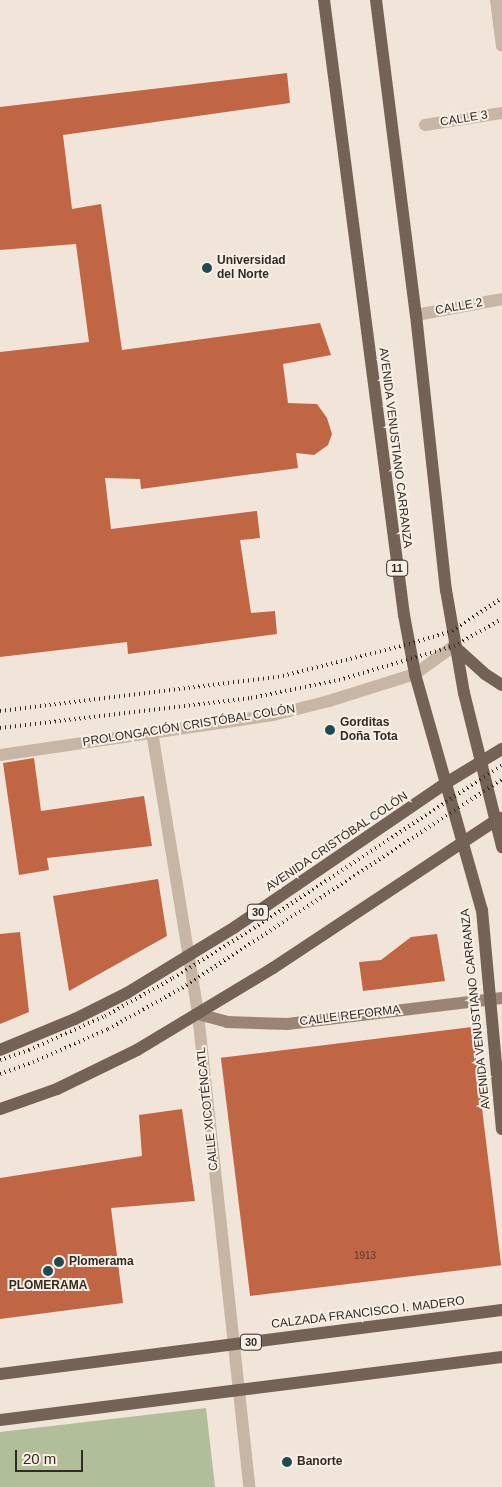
<!DOCTYPE html>
<meta charset="utf-8">
<style>
body{margin:0}
#map{position:relative;width:502px;height:1487px;overflow:hidden;background:#f0e5d8;font-family:Arial,sans-serif}
div>[style]{position:absolute}
.green>*{inset:0;background:#b0be99}
.building>*{inset:0;background:#c16645;transform-origin:0 0}
.street>*{height:12px;margin:-6px;padding:0 6px;transform-origin:6px;border-radius:6px;background:#c7b5a5}
.secondary>*{height:12px;margin:-6px;padding:0 6px;transform-origin:6px;border-radius:6px;background:#9a8476}
.primary>*{height:12px;margin:-6px;padding:0 6px;transform-origin:6px;border-radius:6px;background:#746257}
.rail>*{height:4px;margin-top:-2px;transform-origin:0;background:repeating-linear-gradient(90deg,#332a26 0 1px,transparent 0 5px)}
.dots>*{width:14px;height:14px;translate:-50% -50%;box-sizing:border-box;border:2px solid #f8efe4;border-radius:50%}
span{translate:-50% -50%;white-space:nowrap;text-align:center;line-height:1.15;-webkit-text-stroke:4px #f8efe4;paint-order:stroke}
.number-label{font-size:10px;color:#56392e}
.number-label span{-webkit-text-stroke-width:0}
.shield-label span{padding:1px 4px;background:#f8efe4;border:1px solid;border-radius:4px;-webkit-text-stroke-width:0}
.shield-label{font-size:11px;color:#332a26;font-weight:700}
.street-label{font-size:12px;color:#332a26}
.poi-label{font-size:12px;color:#332a26;font-weight:700}
.left{translate:0 -50%;text-align:left}
.scale{position:absolute;left:15px;top:1450px;width:68px;height:22px;box-sizing:border-box;border:2px solid #332a26;border-top:0;padding-left:6px;font-size:15px;line-height:18px;white-space:nowrap;color:#332a26;-webkit-text-stroke:4px #f8efe4;paint-order:stroke}
</style>
<div id="map">
<div class="green">
<i style="clip-path:polygon(206px 1408px,215px 1487px,0 1487px,0 1432px)"></i>
</div>
<div class="building">
<i style="clip-path:polygon(287px 73px,290px 103px,63px 135px,72px 209px,101px 204px,122px 350px,320px 323px,331px 355px,283px 364px,288px 403px,317px 404px,327px 418px,332px 434px,328px 445px,314px 455px,296px 453px,298px 468px,141px 489px,140px 479px,105px 478px,111px 529px,257px 511px,260px 538px,240px 540px,251px 613px,275px 611px,277px 634px,128px 654px,127px 642px,0 657px,0 352px,89px 342px,76px 244px,0 250px,0 107px)"></i>
<i style="clip-path:polygon(34px 758px,41px 811px,144px 796px,152px 846px,47px 858px,49px 870px,19px 875px,3px 763px)"></i>
<i style="clip-path:polygon(158px 879px,167px 936px,69px 991px,53px 896px)"></i>
<i style="clip-path:polygon(20px 932px,29px 1012px,0 1024px,0 934px)"></i>
<i style="clip-path:polygon(437px 934px,445px 981px,363px 991px,359px 962px,381px 960px,411px 937px)"></i>
<i style="left:472px;top:1027px;width:240px;height:253px;rotate:83deg"></i>
<i style="clip-path:polygon(182px 1109px,195px 1201px,111px 1208px,123px 1303px,0 1319px,0 1178px,142px 1156px,139px 1115px)"></i>
</div>
<div class="street">
<i style="left:496px;top:0;width:46px;rotate:82.6deg"></i>
<i style="left:425px;top:125px;width:78px;rotate:-8.9deg"></i>
<i style="left:416px;top:315px;width:87px;rotate:-10.5deg"></i>
<i style="left:152px;top:732px;width:286px;rotate:80.7deg"></i>
<i style="left:198px;top:1014px;width:476px;rotate:83.8deg"></i>
<i style="left:0;top:755px;width:276px;rotate:-8.3deg"></i>
<i style="left:273px;top:715px;width:58px;rotate:-14deg"></i>
<i style="left:329px;top:701px;width:90px;rotate:-17.4deg"></i>
<i style="left:415px;top:674px;width:48px;rotate:-35.7deg"></i>
</div>
<div class="secondary">
<i style="left:198px;top:1014px;width:30px;rotate:15deg"></i>
<i style="left:227px;top:1022px;width:60px;rotate:1.9deg"></i>
<i style="left:287px;top:1024px;width:217px;rotate:-6.9deg"></i>
</div>
<div class="primary">
<i style="left:324px;top:0;width:620px;rotate:82.59deg"></i>
<i style="left:404px;top:615px;width:60px;rotate:79.4deg"></i>
<i style="left:415px;top:674px;width:245px;rotate:74.2deg"></i>
<i style="left:482px;top:910px;width:220px;rotate:84.8deg"></i>
<i style="left:376px;top:0;width:318px;rotate:82.8deg"></i>
<i style="left:416px;top:315px;width:277px;rotate:83.8deg"></i>
<i style="left:446px;top:590px;width:105px;rotate:80.1deg"></i>
<i style="left:464px;top:693px;width:159px;rotate:76.1deg"></i>
<i style="left:454px;top:646px;width:42px;rotate:42.1deg"></i>
<i style="left:485px;top:674px;width:20px;rotate:33deg"></i>
<i style="left:0;top:1050px;width:81px;rotate:-22.5deg"></i>
<i style="left:75px;top:1019px;width:58px;rotate:-26.6deg"></i>
<i style="left:127px;top:993px;width:127px;rotate:-31.4deg"></i>
<i style="left:235px;top:927px;width:255px;rotate:-34.3deg"></i>
<i style="left:446px;top:783px;width:66px;rotate:-31.3deg"></i>
<i style="left:0;top:1109px;width:60px;rotate:-19.3deg"></i>
<i style="left:57px;top:1089px;width:89px;rotate:-26deg"></i>
<i style="left:137px;top:1050px;width:159px;rotate:-31.1deg"></i>
<i style="left:273px;top:968px;width:272px;rotate:-33.5deg"></i>
<i style="left:0;top:1374px;width:506px;rotate:-7.27deg"></i>
<i style="left:0;top:1420px;width:506px;rotate:-7.15deg"></i>
</div>
<div class="rail">
<i style="left:0;top:711px;width:280px;rotate:-7deg"></i>
<i style="left:278px;top:677px;width:135px;rotate:-14.1deg"></i>
<i style="left:409px;top:644px;width:45px;rotate:-16.8deg"></i>
<i style="left:452px;top:631px;width:60px;rotate:-33.4deg"></i>
<i style="left:0;top:728px;width:253px;rotate:-6.8deg"></i>
<i style="left:251px;top:698px;width:90px;rotate:-11.6deg"></i>
<i style="left:339px;top:680px;width:120px;rotate:-16.5deg"></i>
<i style="left:454px;top:646px;width:55px;rotate:-29.4deg"></i>
<i style="left:0;top:1060px;width:31px;rotate:-19deg"></i>
<i style="left:29px;top:1050px;width:83px;rotate:-24.1deg"></i>
<i style="left:105px;top:1016px;width:78px;rotate:-29.2deg"></i>
<i style="left:173px;top:978px;width:95px;rotate:-31.7deg"></i>
<i style="left:254px;top:928px;width:297px;rotate:-33.3deg"></i>
<i style="left:0;top:1074px;width:35px;rotate:-20deg"></i>
<i style="left:33px;top:1062px;width:82px;rotate:-23.7deg"></i>
<i style="left:108px;top:1029px;width:85px;rotate:-29deg"></i>
<i style="left:182px;top:988px;width:382px;rotate:-33.1deg"></i>
</div>
<div class="dots">
<i style="left:207px;top:268px;background:#1d4d52"></i>
<i style="left:330px;top:730px;background:#1d4d52"></i>
<i style="left:59px;top:1262px;background:#1d4d52"></i>
<i style="left:48px;top:1271px;background:#1d4d52"></i>
<i style="left:287px;top:1462px;background:#1d4d52"></i>
</div>
<div class="number-label">
<span style="left:365px;top:1256px">1913</span>
</div>
<div class="shield-label">
<span style="left:397px;top:568px">11</span>
<span style="left:258px;top:912px">30</span>
<span style="left:251px;top:1342px">30</span>
</div>
<div class="street-label">
<span style="left:464px;top:119px;rotate:-9deg">CALLE 3</span>
<span style="left:459px;top:307px;rotate:-10deg">CALLE 2</span>
<span style="left:395px;top:448px;rotate:83deg">AVENIDA VENUSTIANO CARRANZA</span>
<span style="left:189px;top:726px;rotate:-9deg">PROLONGACIÓN CRISTÓBAL COLÓN</span>
<span style="left:337px;top:842px;rotate:-34deg">AVENIDA CRISTÓBAL COLÓN</span>
<span style="left:476px;top:1009px;rotate:-96deg">AVENIDA VENUSTIANO CARRANZA</span>
<span style="left:350px;top:1016px;rotate:-7deg">CALLE REFORMA</span>
<span style="left:208px;top:1109px;rotate:-96deg">CALLE XICOTÉNCATL</span>
<span style="left:368px;top:1313px;rotate:-7deg">CALZADA FRANCISCO I. MADERO</span>
</div>
<div class="poi-label">
<span class="left" style="left:217px;top:268px">Universidad<br>del Norte</span>
<span class="left" style="left:340px;top:730px">Gorditas<br>Doña Tota</span>
<span class="left" style="left:69px;top:1262px">Plomerama</span>
<span style="left:48px;top:1286px">PLOMERAMA</span>
<span class="left" style="left:297px;top:1462px">Banorte</span>
</div>
<div class="scale">20 m</div>
</div>
